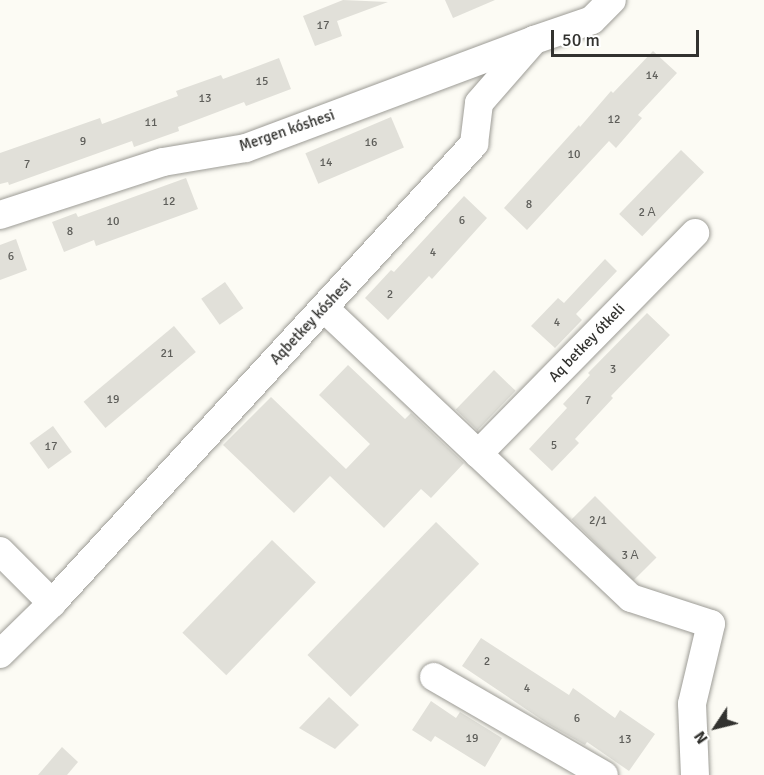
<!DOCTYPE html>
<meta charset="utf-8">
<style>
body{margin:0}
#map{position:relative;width:764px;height:775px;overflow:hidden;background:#fcfbf4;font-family:Signika,sans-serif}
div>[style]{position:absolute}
.building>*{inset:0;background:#e1e0d9;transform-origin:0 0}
.roads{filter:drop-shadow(0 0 2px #9d9c96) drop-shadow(0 0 2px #9d9c96)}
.minor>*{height:28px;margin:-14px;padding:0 14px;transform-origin:14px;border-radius:14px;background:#fff}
span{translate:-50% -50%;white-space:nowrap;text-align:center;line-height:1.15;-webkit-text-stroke:5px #fff;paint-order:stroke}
.number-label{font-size:12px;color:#5e5e5a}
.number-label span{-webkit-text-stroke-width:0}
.street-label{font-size:15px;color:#32322f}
.north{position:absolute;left:686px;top:697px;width:60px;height:60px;-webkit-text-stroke:4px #fff;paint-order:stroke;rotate:235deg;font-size:16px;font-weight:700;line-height:24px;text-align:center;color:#32322f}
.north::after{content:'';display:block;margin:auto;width:21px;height:27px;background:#32322f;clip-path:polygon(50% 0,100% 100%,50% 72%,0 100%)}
.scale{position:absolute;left:551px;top:30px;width:148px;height:27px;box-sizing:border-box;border:3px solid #32322f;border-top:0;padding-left:8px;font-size:18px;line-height:21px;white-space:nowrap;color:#32322f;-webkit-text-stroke:4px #fff;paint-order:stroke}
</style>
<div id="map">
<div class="building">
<i style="clip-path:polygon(343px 0,388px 2px,337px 21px,342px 36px,315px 46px,303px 16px)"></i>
<i style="clip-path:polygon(445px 0,495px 0,453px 18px)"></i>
<i style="clip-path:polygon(653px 51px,677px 73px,638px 115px,642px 118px,616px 148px,609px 141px,527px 230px,504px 208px,579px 125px,580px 127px,611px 91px,613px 93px)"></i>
<i style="clip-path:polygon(279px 58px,291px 89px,246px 106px,244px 102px,178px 127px,179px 131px,134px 147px,132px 141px,9px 185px,8px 182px,0 184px,0 153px,100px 118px,102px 124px,178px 96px,176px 91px,221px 75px,223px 79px)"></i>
<i style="left:391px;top:117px;width:33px;height:93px;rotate:67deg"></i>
<i style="left:681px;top:150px;width:32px;height:89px;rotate:44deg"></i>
<i style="clip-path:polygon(186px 178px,198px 209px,96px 246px,94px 240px,64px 252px,52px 222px,76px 213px,78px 217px)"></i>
<i style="clip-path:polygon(464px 196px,487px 218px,432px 279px,429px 276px,388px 320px,365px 298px,391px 270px,394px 272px)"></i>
<i style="clip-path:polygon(16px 239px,27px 270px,0 280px,0 245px)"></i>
<i style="clip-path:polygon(605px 259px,617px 271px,576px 314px,582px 320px,555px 348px,531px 326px,558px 298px,564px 303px)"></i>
<i style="left:225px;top:282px;width:32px;height:29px;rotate:55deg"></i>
<i style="clip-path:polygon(647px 313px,670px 335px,611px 396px,613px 398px,575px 439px,579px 443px,552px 471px,529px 449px,567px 408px,563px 404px,590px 375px,588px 373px)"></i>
<i style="left:174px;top:326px;width:34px;height:118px;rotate:50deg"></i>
<i style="clip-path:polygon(348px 365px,405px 419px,411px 413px,464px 463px,431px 498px,421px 489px,384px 528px,330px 476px,294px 513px,223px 445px,271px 397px,346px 469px,370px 444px,319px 395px)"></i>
<i style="left:494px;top:370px;width:30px;height:55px;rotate:44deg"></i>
<i style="left:53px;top:426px;width:32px;height:29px;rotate:54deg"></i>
<i style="left:595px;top:496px;width:87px;height:33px;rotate:45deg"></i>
<i style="left:436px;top:522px;width:60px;height:185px;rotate:44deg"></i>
<i style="left:272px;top:540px;width:61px;height:129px;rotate:44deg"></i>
<i style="clip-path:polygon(481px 638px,569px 695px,573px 688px,615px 718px,620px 710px,655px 734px,629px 771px,587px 742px,585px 745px,548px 724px,462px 666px)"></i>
<i style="clip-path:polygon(329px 697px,359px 725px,335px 749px,299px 728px)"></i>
<i style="clip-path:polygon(431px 701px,456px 718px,460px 712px,502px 738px,485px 767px,435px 736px,431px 742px,412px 730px)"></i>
<i style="clip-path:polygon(62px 747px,78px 762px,67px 775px,38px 775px)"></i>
</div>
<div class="roads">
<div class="minor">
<i style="left:0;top:215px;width:171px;rotate:-18deg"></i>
<i style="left:163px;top:162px;width:84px;rotate:-9.6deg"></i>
<i style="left:246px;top:148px;width:303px;rotate:-20.5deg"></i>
<i style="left:324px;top:308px;width:422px;rotate:43.4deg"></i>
<i style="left:631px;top:598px;width:84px;rotate:18deg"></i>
<i style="left:711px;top:624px;width:82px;rotate:103.4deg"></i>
<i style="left:692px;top:704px;width:71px;rotate:87.6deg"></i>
<i style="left:478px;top:454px;width:310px;rotate:-45.5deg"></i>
<i style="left:0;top:551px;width:74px;rotate:45deg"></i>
<i style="left:0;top:654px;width:73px;rotate:-44.4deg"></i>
<i style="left:52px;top:603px;width:624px;rotate:-47.4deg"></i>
<i style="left:474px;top:144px;width:41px;rotate:-83deg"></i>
<i style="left:479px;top:103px;width:84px;rotate:-48.9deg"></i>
<i style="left:534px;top:40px;width:61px;rotate:-19deg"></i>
<i style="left:592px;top:20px;width:28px;rotate:-45deg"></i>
<i style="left:434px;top:677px;width:196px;rotate:30deg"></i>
</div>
</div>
<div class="number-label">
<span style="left:323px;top:26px">17</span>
<span style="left:652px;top:76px">14</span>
<span style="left:262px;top:82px">15</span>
<span style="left:205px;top:99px">13</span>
<span style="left:614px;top:120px">12</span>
<span style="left:151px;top:123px">11</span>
<span style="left:83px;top:142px">9</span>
<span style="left:371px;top:143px">16</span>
<span style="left:574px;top:155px">10</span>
<span style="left:326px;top:163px">14</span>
<span style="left:27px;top:165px">7</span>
<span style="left:169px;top:202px">12</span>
<span style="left:529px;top:205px">8</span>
<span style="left:647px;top:213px">2 А</span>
<span style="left:462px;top:221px">6</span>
<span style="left:113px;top:222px">10</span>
<span style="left:70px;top:232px">8</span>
<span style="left:433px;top:253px">4</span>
<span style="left:11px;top:257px">6</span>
<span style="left:390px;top:295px">2</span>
<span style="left:557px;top:323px">4</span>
<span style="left:167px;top:354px">21</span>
<span style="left:613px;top:370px">3</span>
<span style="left:113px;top:400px">19</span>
<span style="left:588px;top:401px">7</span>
<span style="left:554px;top:446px">5</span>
<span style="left:51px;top:447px">17</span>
<span style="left:598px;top:521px">2/1</span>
<span style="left:630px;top:556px">3 А</span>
<span style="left:487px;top:662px">2</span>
<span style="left:527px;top:689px">4</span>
<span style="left:577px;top:719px">6</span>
<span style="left:472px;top:739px">19</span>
<span style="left:625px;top:740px">13</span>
</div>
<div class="street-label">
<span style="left:287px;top:131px;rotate:-19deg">Mergen kóshesi</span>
<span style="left:311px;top:322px;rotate:-47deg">Aqbetkey kóshesi</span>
<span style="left:587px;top:343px;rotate:-46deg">Aq betkey ótkeli</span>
</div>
<div class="north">N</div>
<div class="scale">50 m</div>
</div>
